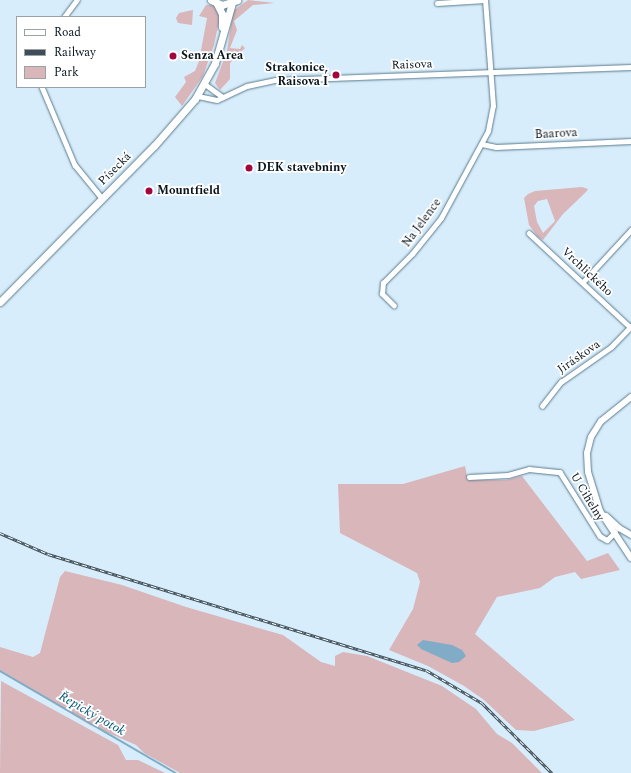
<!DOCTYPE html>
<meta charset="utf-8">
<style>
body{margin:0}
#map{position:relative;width:631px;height:773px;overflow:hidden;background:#d8edfb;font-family:Spectral,serif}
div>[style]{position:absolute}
.green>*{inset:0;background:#d9b6ba}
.water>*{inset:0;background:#81acc7}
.stream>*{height:1.5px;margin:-0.75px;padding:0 0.75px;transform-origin:0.75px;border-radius:0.75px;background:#81acc7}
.roads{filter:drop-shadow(0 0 1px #597b8f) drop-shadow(0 0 1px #597b8f)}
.street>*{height:4.5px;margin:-2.25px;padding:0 2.25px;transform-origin:2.25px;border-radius:2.25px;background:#fff}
.secondary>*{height:6px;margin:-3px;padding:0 3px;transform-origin:3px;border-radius:3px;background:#fff}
.primary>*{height:7px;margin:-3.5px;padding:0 3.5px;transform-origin:3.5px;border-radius:3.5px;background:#fff}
.rail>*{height:3px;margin-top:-1.5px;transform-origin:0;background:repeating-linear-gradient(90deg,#fff 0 4.5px,#3e4d57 0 9px);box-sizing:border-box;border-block:1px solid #3e4d57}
.dots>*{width:11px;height:11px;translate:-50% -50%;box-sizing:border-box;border:2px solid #fff;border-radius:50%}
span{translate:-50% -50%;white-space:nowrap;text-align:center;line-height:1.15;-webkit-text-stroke:3.5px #fff;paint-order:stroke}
.poi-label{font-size:12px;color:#07141c;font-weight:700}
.left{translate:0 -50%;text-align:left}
.right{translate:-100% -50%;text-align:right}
.street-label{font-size:12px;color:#07141c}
.water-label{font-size:13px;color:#005477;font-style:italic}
.legend{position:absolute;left:16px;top:16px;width:130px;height:72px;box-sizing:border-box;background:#fff;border:1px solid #9ca1a4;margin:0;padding:5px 7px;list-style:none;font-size:12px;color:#07141c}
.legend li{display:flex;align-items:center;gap:8px;height:20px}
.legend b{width:20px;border:1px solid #9ca1a4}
</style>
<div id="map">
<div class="green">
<i style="clip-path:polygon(248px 0,275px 3px,253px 5px,234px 21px,237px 30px,230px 48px,240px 49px,242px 45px,245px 48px,230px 63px,230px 79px,220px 90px,215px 83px,227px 51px,233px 11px)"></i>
<i style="clip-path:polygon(206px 5px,213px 5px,218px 10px,219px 21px,214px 45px,203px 76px,182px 106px,175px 97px,186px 82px,184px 77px,195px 71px,199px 61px,207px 18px,199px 16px)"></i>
<i style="clip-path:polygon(193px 10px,192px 25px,178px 23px,176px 18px,179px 13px)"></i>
<i style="clip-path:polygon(evenodd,582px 187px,588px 189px,586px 192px,563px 214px,543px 240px,538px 237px,529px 225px,524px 198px,528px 194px,535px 191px,582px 187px,547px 199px,555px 221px,543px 233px,537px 222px,534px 206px,538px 201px,547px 199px)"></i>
<i style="clip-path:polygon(465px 466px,468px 480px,506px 480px,522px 476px,587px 561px,608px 553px,620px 570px,581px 579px,575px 572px,555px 577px,540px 588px,497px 597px,475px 634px,575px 720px,534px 731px,516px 730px,484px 700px,464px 686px,428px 666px,389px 650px,413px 609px,420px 582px,417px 573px,340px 533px,338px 484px,403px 484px)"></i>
<i style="clip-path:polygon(65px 571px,122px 585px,186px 607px,283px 635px,321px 662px,335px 666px,335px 656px,343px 652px,367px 656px,442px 686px,476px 709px,497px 734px,512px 743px,542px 773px,180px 773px,144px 753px,136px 745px,90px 725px,0 671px,0 647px,33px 657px,40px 653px,60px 577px)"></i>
<i style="clip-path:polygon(1px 681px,118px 745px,126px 760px,138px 760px,165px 773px,0 773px)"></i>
</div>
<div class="water">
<i style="clip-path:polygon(423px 640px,452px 645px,462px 650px,466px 656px,459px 662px,452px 663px,421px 649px,417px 645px)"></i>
</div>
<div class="stream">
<i style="left:0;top:671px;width:203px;rotate:30.1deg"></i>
</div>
<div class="roads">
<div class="street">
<i style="left:437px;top:3px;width:48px;rotate:-3.6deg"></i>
<i style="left:64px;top:17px;width:21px;rotate:-53deg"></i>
<i style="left:205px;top:84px;width:22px;rotate:36deg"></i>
<i style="left:42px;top:87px;width:85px;rotate:67.1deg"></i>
<i style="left:75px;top:165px;width:43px;rotate:50.7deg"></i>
<i style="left:198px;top:96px;width:19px;rotate:12deg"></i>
<i style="left:217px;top:100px;width:33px;rotate:-25deg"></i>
<i style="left:247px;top:86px;width:30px;rotate:-12deg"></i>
<i style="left:276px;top:80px;width:355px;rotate:-2.1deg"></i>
<i style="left:482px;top:144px;width:14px;rotate:12deg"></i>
<i style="left:496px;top:147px;width:135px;rotate:-2.5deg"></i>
<i style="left:529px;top:233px;width:138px;rotate:42.9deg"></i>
<i style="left:583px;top:282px;width:71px;rotate:-47.3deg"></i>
<i style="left:394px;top:306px;width:17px;rotate:-135deg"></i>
<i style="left:382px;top:294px;width:11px;rotate:-85deg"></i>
<i style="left:383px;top:283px;width:41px;rotate:-45deg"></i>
<i style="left:412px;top:254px;width:46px;rotate:-51.1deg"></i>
<i style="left:441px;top:218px;width:99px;rotate:-61.6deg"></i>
<i style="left:488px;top:131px;width:25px;rotate:-79deg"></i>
<i style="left:493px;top:106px;width:106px;rotate:-94.3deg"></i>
<i style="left:542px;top:406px;width:31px;rotate:-52deg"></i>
<i style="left:561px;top:382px;width:61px;rotate:-35deg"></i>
<i style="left:611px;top:347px;width:29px;rotate:-46deg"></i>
<i style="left:469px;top:477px;width:39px;rotate:-3deg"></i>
<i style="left:508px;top:475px;width:22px;rotate:-16deg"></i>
<i style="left:529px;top:469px;width:31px;rotate:6deg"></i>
<i style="left:560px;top:472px;width:75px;rotate:58deg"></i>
<i style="left:600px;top:536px;width:8px;rotate:30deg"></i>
<i style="left:607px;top:540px;width:11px;rotate:-45deg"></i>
</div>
<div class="secondary">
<i style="left:631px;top:397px;width:38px;rotate:141deg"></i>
<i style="left:601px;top:421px;width:19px;rotate:122deg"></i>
<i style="left:591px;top:437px;width:16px;rotate:104deg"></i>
<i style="left:587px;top:453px;width:19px;rotate:87deg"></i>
<i style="left:588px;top:472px;width:41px;rotate:72.9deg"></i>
<i style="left:600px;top:511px;width:56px;rotate:56.6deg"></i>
<i style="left:606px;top:516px;width:18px;rotate:43deg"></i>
<i style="left:619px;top:528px;width:14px;rotate:30deg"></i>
</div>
<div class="primary">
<i style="left:211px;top:0;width:12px;rotate:24deg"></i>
<i style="left:222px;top:5px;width:16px;rotate:-18deg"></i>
<i style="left:217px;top:4px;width:11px;rotate:63deg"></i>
<i style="left:222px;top:14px;width:13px;rotate:90deg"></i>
<i style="left:0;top:302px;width:219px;rotate:-45.4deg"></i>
<i style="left:154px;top:146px;width:62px;rotate:-48.9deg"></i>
<i style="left:195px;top:99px;width:41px;rotate:-60.9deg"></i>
<i style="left:215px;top:63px;width:62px;rotate:-74.2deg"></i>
</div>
</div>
<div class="rail">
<i style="left:0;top:533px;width:52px;rotate:23.6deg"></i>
<i style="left:48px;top:554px;width:395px;rotate:17.1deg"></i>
<i style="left:426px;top:670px;width:65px;rotate:30.5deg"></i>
<i style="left:482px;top:703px;width:99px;rotate:45deg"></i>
</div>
<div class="dots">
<i style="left:173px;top:56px;background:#a2043d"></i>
<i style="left:336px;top:75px;background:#a2043d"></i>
<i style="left:249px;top:168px;background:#a2043d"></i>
<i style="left:149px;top:191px;background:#a2043d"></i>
</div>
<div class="poi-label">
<span class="left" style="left:181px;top:56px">Senza Area</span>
<span class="right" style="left:328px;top:75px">Strakonice,<br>Raisova I</span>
<span class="left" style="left:257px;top:168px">DEK stavebniny</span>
<span class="left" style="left:157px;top:191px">Mountfield</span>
</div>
<div class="street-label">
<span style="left:412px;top:65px;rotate:-2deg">Raisova</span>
<span style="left:556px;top:134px;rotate:-3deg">Baarova</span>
<span style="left:115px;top:169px;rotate:-45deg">Písecká</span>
<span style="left:422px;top:223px;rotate:-54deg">Na Jelence</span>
<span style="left:587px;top:272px;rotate:43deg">Vrchlického</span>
<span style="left:579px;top:357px;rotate:-35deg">Jiráskova</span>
<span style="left:587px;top:497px;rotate:59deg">U Cihelny</span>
</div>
<div class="water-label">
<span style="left:92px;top:714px;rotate:30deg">Řepický potok</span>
</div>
<ul class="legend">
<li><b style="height:5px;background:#fff"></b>Road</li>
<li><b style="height:5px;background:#3e4d57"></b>Railway</li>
<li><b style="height:11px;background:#d9b6ba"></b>Park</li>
</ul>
</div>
